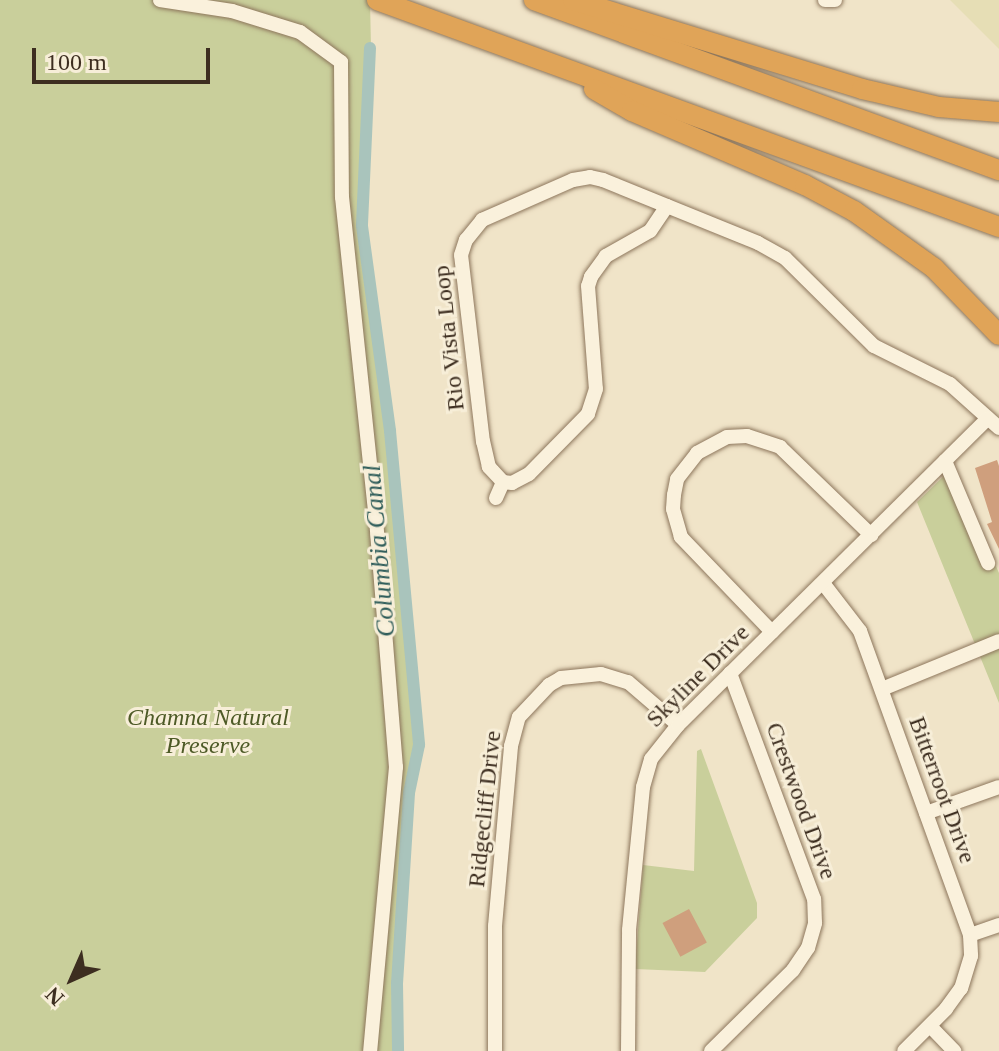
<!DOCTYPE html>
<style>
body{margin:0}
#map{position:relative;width:999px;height:1051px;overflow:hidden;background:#f0e4c8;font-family:Georgia,serif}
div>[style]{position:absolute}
.farmland>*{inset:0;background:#e6deb5}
.green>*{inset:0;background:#c9cf9b}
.canal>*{height:12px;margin:-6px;padding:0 6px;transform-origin:6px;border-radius:6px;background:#a9c4bc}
.building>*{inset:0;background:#cf9f7d;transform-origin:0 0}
.roads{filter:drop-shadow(0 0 2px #8d765c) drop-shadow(0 0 2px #8d765c)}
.minor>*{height:14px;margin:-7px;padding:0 7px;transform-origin:7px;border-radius:7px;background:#faf1dc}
.highway>*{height:20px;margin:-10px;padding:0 10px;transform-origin:10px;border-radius:10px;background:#e0a458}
span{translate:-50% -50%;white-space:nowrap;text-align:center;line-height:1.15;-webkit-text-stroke:6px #f7eed8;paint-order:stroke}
.street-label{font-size:24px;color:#3d2e20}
.park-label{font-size:24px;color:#4d5a26;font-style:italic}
.water-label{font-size:26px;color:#2f5d5a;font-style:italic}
.north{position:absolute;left:32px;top:939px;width:80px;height:80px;-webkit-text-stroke:6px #f7eed8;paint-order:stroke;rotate:225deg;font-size:22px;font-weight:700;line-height:32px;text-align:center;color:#3d2e20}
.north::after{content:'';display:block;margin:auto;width:28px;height:36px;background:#3d2e20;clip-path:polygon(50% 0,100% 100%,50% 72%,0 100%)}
.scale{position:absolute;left:32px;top:48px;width:178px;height:36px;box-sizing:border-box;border:4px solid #3d2e20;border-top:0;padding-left:10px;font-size:24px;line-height:28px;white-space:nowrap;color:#3d2e20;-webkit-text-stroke:6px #f7eed8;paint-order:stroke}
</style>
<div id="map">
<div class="farmland">
<i style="clip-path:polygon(950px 0,999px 0,999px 49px)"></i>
</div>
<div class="green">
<i style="clip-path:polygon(0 0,370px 0,371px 48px,362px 226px,390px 431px,419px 745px,409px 793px,397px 984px,398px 1051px,0 1051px)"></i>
<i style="clip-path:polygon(949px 471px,988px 563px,995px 564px,999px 573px,999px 703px,917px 502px)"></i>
<i style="clip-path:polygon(701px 749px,757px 903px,757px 918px,705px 972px,635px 969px,643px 865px,694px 871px,697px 751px)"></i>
</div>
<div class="canal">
<i style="left:370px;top:48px;width:178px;rotate:92.6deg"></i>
<i style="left:362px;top:226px;width:207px;rotate:82.2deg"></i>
<i style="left:390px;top:431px;width:315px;rotate:84.7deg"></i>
<i style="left:419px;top:745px;width:49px;rotate:101.8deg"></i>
<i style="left:409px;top:793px;width:191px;rotate:93.6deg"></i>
<i style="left:397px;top:984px;width:67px;rotate:89.1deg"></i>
</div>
<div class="building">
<i style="clip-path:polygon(997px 460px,999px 466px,999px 549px,987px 524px,992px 522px,975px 468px)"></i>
<i style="left:689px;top:909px;width:38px;height:30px;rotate:62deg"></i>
</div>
<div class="roads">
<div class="minor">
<i style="left:160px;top:0;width:73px;rotate:8.7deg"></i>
<i style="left:232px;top:11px;width:71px;rotate:17.2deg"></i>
<i style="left:300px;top:32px;width:51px;rotate:36.2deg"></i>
<i style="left:341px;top:62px;width:135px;rotate:89.6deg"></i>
<i style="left:342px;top:197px;width:324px;rotate:84deg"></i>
<i style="left:376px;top:519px;width:249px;rotate:85.4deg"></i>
<i style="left:396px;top:767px;width:285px;rotate:95.2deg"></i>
<i style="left:825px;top:0;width:10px"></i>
<i style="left:667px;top:206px;width:30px;rotate:124deg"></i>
<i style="left:650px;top:231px;width:51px;rotate:150.4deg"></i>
<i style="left:606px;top:256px;width:26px;rotate:126deg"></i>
<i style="left:591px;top:277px;width:9px;rotate:108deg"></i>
<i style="left:588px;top:286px;width:103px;rotate:85.6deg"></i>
<i style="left:596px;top:389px;width:26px;rotate:108deg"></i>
<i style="left:588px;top:414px;width:84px;rotate:134.5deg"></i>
<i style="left:529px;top:474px;width:19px;rotate:152deg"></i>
<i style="left:512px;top:483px;width:9px;rotate:-174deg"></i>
<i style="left:503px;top:482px;width:21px;rotate:-133deg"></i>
<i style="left:489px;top:467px;width:26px;rotate:-103deg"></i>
<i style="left:483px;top:442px;width:188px;rotate:-96.7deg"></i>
<i style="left:461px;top:255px;width:16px;rotate:-72deg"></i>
<i style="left:466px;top:240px;width:26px;rotate:-51deg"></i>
<i style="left:482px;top:220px;width:99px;rotate:-23.7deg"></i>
<i style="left:573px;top:180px;width:17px;rotate:-10deg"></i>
<i style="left:590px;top:177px;width:13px;rotate:13deg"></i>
<i style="left:603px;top:180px;width:167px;rotate:22.1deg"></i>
<i style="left:758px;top:243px;width:31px;rotate:29deg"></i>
<i style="left:785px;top:258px;width:125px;rotate:44.7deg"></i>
<i style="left:874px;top:346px;width:85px;rotate:26.6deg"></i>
<i style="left:950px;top:384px;width:66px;rotate:41.9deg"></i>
<i style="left:945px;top:461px;width:111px;rotate:67.1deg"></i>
<i style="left:496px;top:498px;width:17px;rotate:-66deg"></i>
<i style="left:823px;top:583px;width:61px;rotate:52.4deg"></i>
<i style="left:860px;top:631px;width:323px;rotate:70.1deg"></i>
<i style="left:970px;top:935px;width:21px;rotate:87deg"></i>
<i style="left:971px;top:956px;width:34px;rotate:107deg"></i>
<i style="left:961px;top:988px;width:26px;rotate:126deg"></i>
<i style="left:946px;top:1009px;width:59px;rotate:135deg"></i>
<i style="left:772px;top:632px;width:132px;rotate:-133.8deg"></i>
<i style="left:681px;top:537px;width:29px;rotate:-106deg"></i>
<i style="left:673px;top:509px;width:14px;rotate:-86deg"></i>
<i style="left:674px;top:495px;width:16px;rotate:-79deg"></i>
<i style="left:677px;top:479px;width:33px;rotate:-52deg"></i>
<i style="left:697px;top:453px;width:34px;rotate:-28deg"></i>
<i style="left:727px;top:437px;width:20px;rotate:-3deg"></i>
<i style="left:747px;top:436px;width:35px;rotate:18deg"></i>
<i style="left:780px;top:447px;width:127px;rotate:44deg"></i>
<i style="left:882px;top:689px;width:126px;rotate:-22.3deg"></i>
<i style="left:926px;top:813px;width:77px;rotate:-19.6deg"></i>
<i style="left:970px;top:935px;width:31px;rotate:-19deg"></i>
<i style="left:930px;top:1026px;width:35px;rotate:46deg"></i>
<i style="left:495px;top:1051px;width:125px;rotate:-90deg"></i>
<i style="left:495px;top:926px;width:181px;rotate:-84.9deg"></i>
<i style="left:511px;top:746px;width:30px;rotate:-75deg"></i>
<i style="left:519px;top:717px;width:44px;rotate:-46.8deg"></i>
<i style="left:549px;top:685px;width:14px;rotate:-30deg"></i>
<i style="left:561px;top:678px;width:40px;rotate:-5.7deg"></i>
<i style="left:601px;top:674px;width:28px;rotate:17deg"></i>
<i style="left:628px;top:682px;width:66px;rotate:40.7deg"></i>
<i style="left:628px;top:1051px;width:121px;rotate:-89.5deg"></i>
<i style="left:629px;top:930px;width:144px;rotate:-84.4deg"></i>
<i style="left:643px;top:787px;width:29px;rotate:-74deg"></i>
<i style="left:651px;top:759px;width:43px;rotate:-51.5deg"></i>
<i style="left:678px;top:725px;width:436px;rotate:-44.7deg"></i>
<i style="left:711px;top:1051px;width:115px;rotate:-44.6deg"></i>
<i style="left:793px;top:970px;width:27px;rotate:-56deg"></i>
<i style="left:808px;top:948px;width:26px;rotate:-74deg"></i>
<i style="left:815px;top:923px;width:24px;rotate:-92deg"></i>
<i style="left:814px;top:899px;width:241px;rotate:-110.4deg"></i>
</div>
<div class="highway">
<i style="left:377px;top:0;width:662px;rotate:20.05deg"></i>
<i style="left:534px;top:0;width:495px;rotate:20.1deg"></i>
<i style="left:573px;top:0;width:302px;rotate:17.1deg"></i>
<i style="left:862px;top:89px;width:79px;rotate:13.2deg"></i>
<i style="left:939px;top:107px;width:60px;rotate:4.8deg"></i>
<i style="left:594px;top:89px;width:44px;rotate:30.1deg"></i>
<i style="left:632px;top:111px;width:188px;rotate:23.2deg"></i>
<i style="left:805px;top:185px;width:55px;rotate:28deg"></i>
<i style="left:854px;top:211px;width:98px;rotate:35.5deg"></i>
<i style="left:934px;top:268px;width:93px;rotate:45.9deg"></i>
</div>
</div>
<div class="street-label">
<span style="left:449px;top:338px;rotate:-96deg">Rio Vista Loop</span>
<span style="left:698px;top:676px;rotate:-45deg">Skyline Drive</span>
<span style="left:942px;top:790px;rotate:70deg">Bitterroot Drive</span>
<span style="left:801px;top:801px;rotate:70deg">Crestwood Drive</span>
<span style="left:485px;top:809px;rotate:-84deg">Ridgecliff Drive</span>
</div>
<div class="park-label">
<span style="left:208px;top:732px">Chamna Natural<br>Preserve</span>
</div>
<div class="water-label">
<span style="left:379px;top:551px;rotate:-95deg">Columbia Canal</span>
</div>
<div class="north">N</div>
<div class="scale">100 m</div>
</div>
